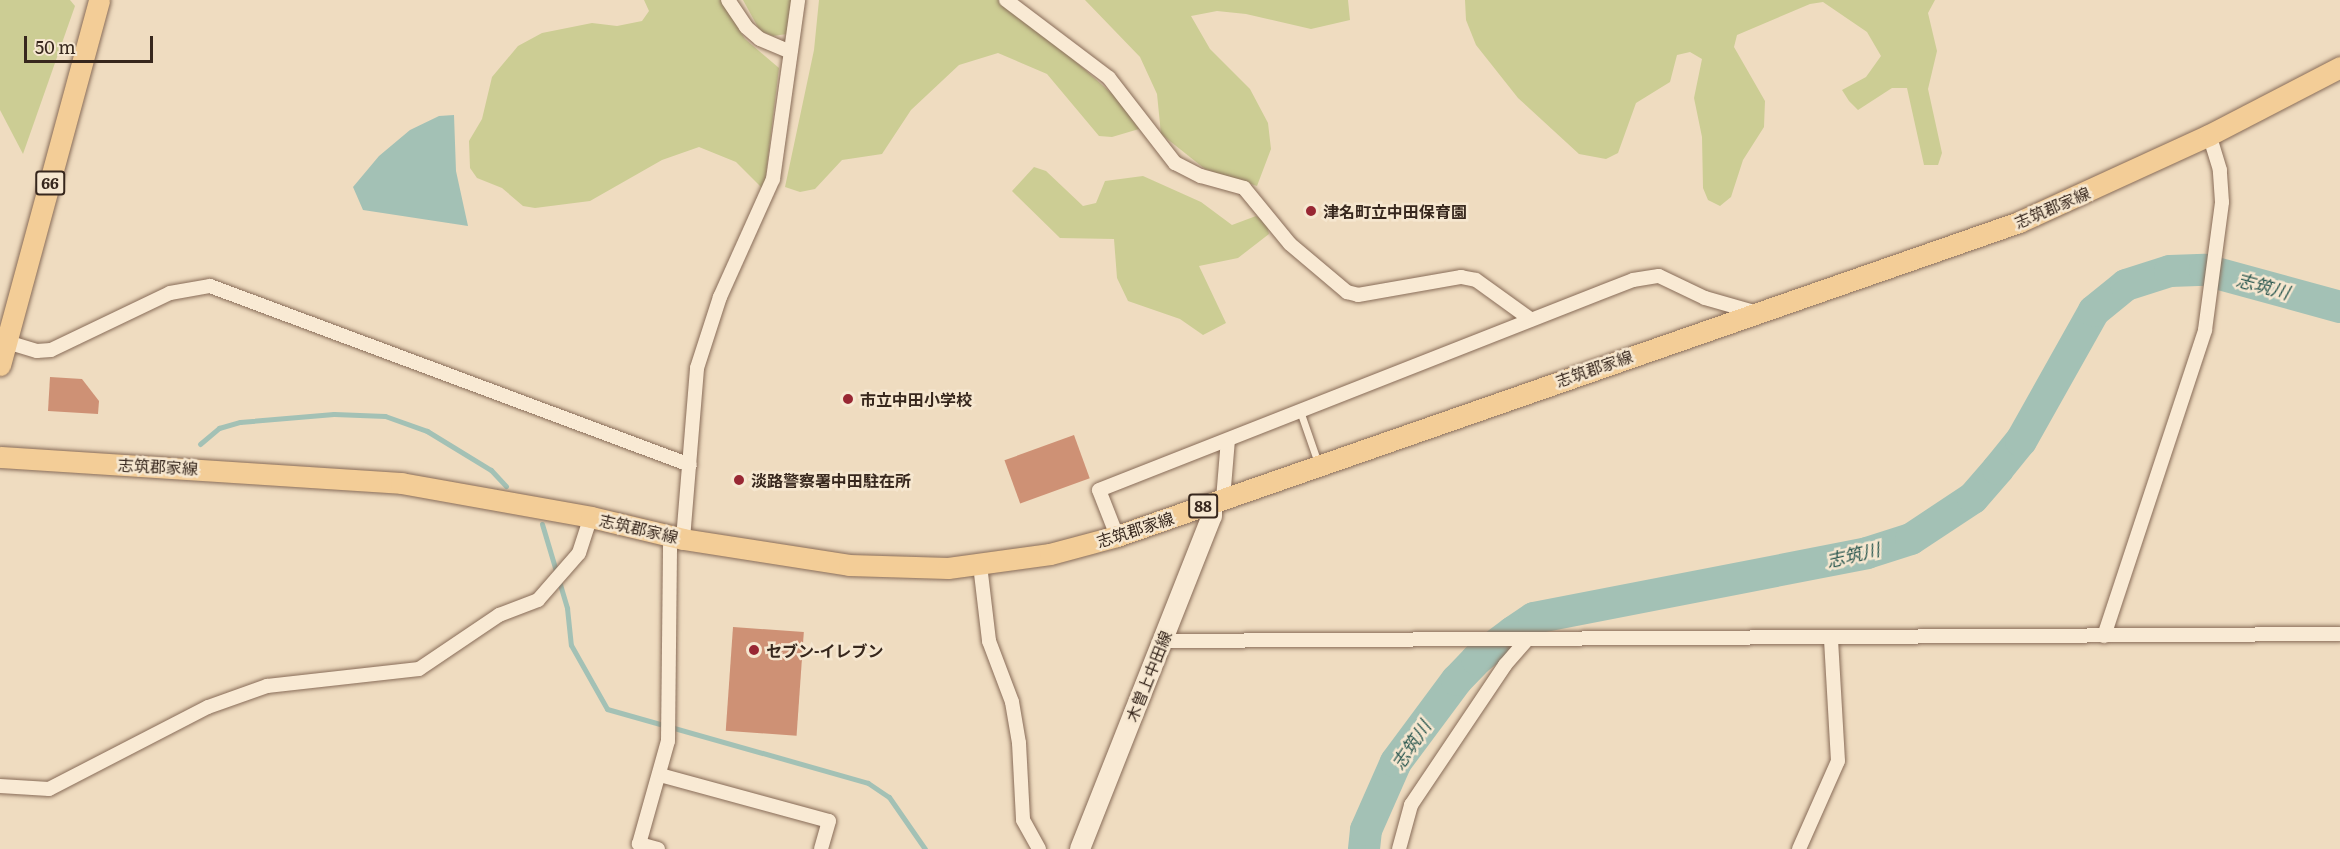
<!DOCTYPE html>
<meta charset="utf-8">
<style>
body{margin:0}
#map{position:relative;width:2340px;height:849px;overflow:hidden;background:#efdcc0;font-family:Literata,"Noto Sans JP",serif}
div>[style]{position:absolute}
.green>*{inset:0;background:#cccd94}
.water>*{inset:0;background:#a3c1b5}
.stream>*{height:5px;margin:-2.5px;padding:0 2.5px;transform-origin:2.5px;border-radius:2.5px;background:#a3c1b5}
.river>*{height:32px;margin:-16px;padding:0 16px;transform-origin:16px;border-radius:16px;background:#a3c1b5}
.building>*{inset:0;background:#ce9175;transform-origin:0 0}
.roads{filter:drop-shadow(0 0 2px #886c58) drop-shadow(0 0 2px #886c58)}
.lane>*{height:7px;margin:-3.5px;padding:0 3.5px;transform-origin:3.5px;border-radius:3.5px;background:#f9ead4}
.street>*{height:14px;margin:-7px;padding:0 7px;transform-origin:7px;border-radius:7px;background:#f9ead4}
.secondary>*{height:20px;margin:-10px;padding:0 10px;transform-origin:10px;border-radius:10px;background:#f9ead4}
.primary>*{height:21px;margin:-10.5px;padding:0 10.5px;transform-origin:10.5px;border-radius:10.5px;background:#f3cd97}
.dots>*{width:16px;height:16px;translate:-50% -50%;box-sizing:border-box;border:3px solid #f6e7d0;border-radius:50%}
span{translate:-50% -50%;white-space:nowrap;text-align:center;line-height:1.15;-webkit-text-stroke:5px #f6e7d0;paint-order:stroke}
.shield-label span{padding:2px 4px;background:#f6e7d0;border:2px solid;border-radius:4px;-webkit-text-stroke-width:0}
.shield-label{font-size:15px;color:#37271d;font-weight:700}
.street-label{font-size:16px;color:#37271d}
.poi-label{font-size:16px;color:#37271d;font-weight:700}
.left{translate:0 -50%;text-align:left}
.water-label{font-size:18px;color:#2b5850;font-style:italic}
.scale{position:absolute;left:24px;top:36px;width:129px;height:27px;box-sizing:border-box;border:3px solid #37271d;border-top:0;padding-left:8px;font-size:18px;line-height:21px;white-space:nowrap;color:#37271d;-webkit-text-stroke:4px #f6e7d0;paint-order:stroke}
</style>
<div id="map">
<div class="green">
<i style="clip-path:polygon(0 0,70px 0,75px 6px,23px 154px,0 110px)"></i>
<i style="clip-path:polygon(644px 0,721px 0,745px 39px,779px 68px,764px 190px,736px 162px,699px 147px,662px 160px,590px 201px,535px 208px,523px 206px,502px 188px,477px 178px,470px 168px,469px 141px,482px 119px,492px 77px,518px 46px,542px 33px,592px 23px,617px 26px,642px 21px,649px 11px)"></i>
<i style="clip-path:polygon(743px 0,791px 0,787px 34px,773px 36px,760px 31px)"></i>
<i style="clip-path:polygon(819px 0,1006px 0,1118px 99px,1139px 129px,1112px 137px,1099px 136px,1047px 74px,998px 53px,959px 65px,911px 110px,882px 154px,842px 160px,815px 189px,800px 192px,785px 187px,814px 50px)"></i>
<i style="clip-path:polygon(1085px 0,1348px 0,1350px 20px,1311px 29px,1246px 14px,1217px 11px,1191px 16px,1210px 49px,1250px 89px,1268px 123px,1271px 149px,1257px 186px,1205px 169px,1161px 134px,1157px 94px,1140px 57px)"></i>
<i style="clip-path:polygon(1465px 0,1935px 0,1928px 13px,1937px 51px,1928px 89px,1942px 153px,1938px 165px,1924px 165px,1907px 88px,1892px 88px,1858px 110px,1849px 101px,1842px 90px,1866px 77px,1881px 56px,1867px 32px,1823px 2px,1810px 4px,1737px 35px,1734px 47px,1765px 101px,1764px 127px,1743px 160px,1731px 197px,1720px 206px,1708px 200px,1703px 188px,1702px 137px,1694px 98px,1702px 59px,1690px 52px,1677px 55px,1670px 82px,1636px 103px,1618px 153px,1606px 159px,1579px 154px,1518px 98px,1476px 45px,1466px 20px)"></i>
<i style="clip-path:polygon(1034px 167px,1046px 171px,1083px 206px,1096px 203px,1105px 181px,1143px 176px,1201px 202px,1232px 225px,1256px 216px,1266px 222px,1269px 234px,1238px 258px,1199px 266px,1226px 323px,1203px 335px,1180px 319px,1128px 301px,1117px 278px,1114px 239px,1060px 238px,1012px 191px)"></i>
</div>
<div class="water">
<i style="clip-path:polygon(454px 115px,456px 171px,468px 226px,363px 210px,353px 187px,379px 156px,410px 130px,439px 116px)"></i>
</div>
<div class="stream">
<i style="left:200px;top:444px;width:25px;rotate:-40deg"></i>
<i style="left:219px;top:428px;width:22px;rotate:-16deg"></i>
<i style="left:240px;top:422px;width:94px;rotate:-4.9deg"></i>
<i style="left:334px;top:414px;width:51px;rotate:2.2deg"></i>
<i style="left:385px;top:416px;width:45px;rotate:19.7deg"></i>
<i style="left:427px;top:431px;width:75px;rotate:31.4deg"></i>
<i style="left:491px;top:470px;width:22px;rotate:47deg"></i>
<i style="left:542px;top:524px;width:88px;rotate:73.4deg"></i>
<i style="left:567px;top:608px;width:37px;rotate:84deg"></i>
<i style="left:571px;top:645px;width:73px;rotate:60.6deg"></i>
<i style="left:607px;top:709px;width:271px;rotate:15.8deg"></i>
<i style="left:868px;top:783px;width:25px;rotate:34deg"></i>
<i style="left:889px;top:797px;width:63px;rotate:55.3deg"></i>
</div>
<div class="river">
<i style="left:1364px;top:849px;width:19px;rotate:-84deg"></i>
<i style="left:1366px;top:830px;width:74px;rotate:-66.2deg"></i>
<i style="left:1396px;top:762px;width:102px;rotate:-53.4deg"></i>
<i style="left:1457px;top:680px;width:29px;rotate:-46deg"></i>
<i style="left:1477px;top:659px;width:45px;rotate:-36.9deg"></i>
<i style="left:1513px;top:632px;width:25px;rotate:-34deg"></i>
<i style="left:1534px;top:618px;width:339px;rotate:-11deg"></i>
<i style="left:1867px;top:553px;width:46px;rotate:-17.7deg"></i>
<i style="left:1911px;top:539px;width:74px;rotate:-33.5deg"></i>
<i style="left:1973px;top:498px;width:38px;rotate:-49deg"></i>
<i style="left:1998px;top:469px;width:36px;rotate:-51deg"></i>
<i style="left:2021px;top:441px;width:149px;rotate:-60.7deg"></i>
<i style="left:2094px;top:311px;width:41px;rotate:-39.1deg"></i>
<i style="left:2126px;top:285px;width:46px;rotate:-17.7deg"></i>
<i style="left:2170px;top:271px;width:35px;rotate:-2deg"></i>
<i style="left:2205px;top:270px;width:140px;rotate:15.3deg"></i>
</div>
<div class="building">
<i style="clip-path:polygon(50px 377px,82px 379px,99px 401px,98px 414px,48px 411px)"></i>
<i style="left:1074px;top:435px;width:46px;height:74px;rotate:70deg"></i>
<i style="left:733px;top:627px;width:71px;height:104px;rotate:4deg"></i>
</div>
<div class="roads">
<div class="lane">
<i style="left:1300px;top:411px;width:55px;rotate:70.9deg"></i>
</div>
<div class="street">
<i style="left:728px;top:0;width:32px;rotate:56deg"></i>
<i style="left:746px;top:27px;width:18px;rotate:41deg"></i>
<i style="left:760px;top:39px;width:33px;rotate:23deg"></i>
<i style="left:1006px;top:0;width:129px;rotate:37.1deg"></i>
<i style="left:1109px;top:78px;width:108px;rotate:52.2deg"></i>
<i style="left:1175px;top:163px;width:29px;rotate:27deg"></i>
<i style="left:1201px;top:176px;width:45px;rotate:15.6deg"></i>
<i style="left:1244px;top:188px;width:72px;rotate:50.6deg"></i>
<i style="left:1290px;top:244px;width:75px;rotate:40.1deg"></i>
<i style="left:1347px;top:292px;width:11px;rotate:15deg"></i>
<i style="left:1358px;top:295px;width:105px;rotate:-9.9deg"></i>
<i style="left:1461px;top:277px;width:15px;rotate:11deg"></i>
<i style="left:1476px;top:280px;width:67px;rotate:35.8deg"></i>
<i style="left:7px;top:342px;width:31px;rotate:17deg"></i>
<i style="left:37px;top:351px;width:14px;rotate:-4deg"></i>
<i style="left:51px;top:350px;width:132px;rotate:-25.6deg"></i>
<i style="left:170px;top:293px;width:41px;rotate:-9.9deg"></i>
<i style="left:210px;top:286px;width:512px;rotate:20.45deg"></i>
<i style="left:1223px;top:499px;width:59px;rotate:-85.2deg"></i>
<i style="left:1117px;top:536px;width:49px;rotate:-111.4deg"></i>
<i style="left:1099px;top:490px;width:574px;rotate:-21.47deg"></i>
<i style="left:1633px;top:280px;width:26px;rotate:-9deg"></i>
<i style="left:1659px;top:276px;width:51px;rotate:25.6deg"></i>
<i style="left:1705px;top:298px;width:51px;rotate:15.9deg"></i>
<i style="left:683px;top:539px;width:172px;rotate:-85.3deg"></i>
<i style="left:697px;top:368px;width:75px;rotate:-72.1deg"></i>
<i style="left:720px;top:297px;width:129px;rotate:-65.8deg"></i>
<i style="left:773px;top:179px;width:181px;rotate:-82deg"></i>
<i style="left:980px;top:565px;width:77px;rotate:83.2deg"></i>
<i style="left:989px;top:641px;width:65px;rotate:69.3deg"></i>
<i style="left:1012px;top:702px;width:42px;rotate:80.3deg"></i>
<i style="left:1019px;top:743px;width:77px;rotate:87deg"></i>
<i style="left:1023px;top:820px;width:33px;rotate:61deg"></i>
<i style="left:2104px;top:636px;width:322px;rotate:-71.7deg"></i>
<i style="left:2205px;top:330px;width:129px;rotate:-82.4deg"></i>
<i style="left:2222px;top:202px;width:32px;rotate:-94deg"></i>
<i style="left:2220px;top:170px;width:37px;rotate:-107deg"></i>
<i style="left:1162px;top:641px;width:1178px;rotate:-0.34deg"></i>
<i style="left:660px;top:775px;width:175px;rotate:15.2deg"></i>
<i style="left:829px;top:821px;width:29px;rotate:106deg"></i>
<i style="left:0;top:786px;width:49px;rotate:3.5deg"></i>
<i style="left:49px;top:789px;width:179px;rotate:-27.3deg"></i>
<i style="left:208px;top:707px;width:63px;rotate:-19.6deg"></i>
<i style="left:267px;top:686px;width:153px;rotate:-6.4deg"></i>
<i style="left:419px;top:669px;width:97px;rotate:-34deg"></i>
<i style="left:499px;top:615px;width:42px;rotate:-21deg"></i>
<i style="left:538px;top:600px;width:62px;rotate:-48.9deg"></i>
<i style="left:579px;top:553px;width:38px;rotate:-72deg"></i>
<i style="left:658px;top:849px;width:20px;rotate:-165deg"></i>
<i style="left:639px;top:844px;width:107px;rotate:-74.3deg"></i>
<i style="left:668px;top:741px;width:205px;rotate:-89.4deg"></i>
<i style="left:1399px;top:849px;width:46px;rotate:-74.7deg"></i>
<i style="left:1411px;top:805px;width:169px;rotate:-56.1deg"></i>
<i style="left:1505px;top:665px;width:33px;rotate:-49deg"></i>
<i style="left:1799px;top:849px;width:96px;rotate:-66.1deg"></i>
<i style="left:1838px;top:761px;width:122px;rotate:-93.3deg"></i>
</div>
<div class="secondary">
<i style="left:1080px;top:849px;width:358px;rotate:-68.4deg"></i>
<i style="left:1212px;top:516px;width:13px;rotate:-90deg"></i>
</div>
<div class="primary">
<i style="left:0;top:365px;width:378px;rotate:-74.8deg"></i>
<i style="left:0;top:457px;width:402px;rotate:3.7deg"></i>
<i style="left:401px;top:483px;width:193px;rotate:10.1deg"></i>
<i style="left:591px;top:517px;width:95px;rotate:13.4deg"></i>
<i style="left:683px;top:539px;width:168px;rotate:8.9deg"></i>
<i style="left:849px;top:565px;width:99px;rotate:1.7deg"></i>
<i style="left:948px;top:568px;width:103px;rotate:-7.8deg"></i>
<i style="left:1050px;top:554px;width:69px;rotate:-15deg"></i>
<i style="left:1117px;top:536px;width:955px;rotate:-19.19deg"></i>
<i style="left:2019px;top:222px;width:209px;rotate:-24.6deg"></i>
<i style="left:2209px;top:135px;width:148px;rotate:-27.4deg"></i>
</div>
</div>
<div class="dots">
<i style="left:1311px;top:211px;background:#982733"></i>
<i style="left:848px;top:399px;background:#982733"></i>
<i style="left:739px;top:480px;background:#982733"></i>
<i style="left:754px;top:650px;background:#982733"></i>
</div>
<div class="shield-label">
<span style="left:50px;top:183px">66</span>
<span style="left:1203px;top:506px">88</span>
</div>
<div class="street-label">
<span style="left:2052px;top:207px;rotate:-23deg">志筑郡家線</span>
<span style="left:1594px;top:368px;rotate:-19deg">志筑郡家線</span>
<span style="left:158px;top:466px;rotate:3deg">志筑郡家線</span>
<span style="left:639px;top:528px;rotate:13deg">志筑郡家線</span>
<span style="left:1135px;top:529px;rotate:-18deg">志筑郡家線</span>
<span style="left:1148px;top:676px;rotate:-68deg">木曽上中田線</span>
</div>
<div class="poi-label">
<span class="left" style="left:1323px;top:211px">津名町立中田保育園</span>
<span class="left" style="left:860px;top:399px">市立中田小学校</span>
<span class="left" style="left:751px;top:480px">淡路警察署中田駐在所</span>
<span class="left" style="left:766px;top:650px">セブン-イレブン</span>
</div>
<div class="water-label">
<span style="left:2263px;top:286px;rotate:15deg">志筑川</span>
<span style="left:1853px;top:555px;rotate:-13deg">志筑川</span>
<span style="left:1411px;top:745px;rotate:-56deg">志筑川</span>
</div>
<div class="scale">50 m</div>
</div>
